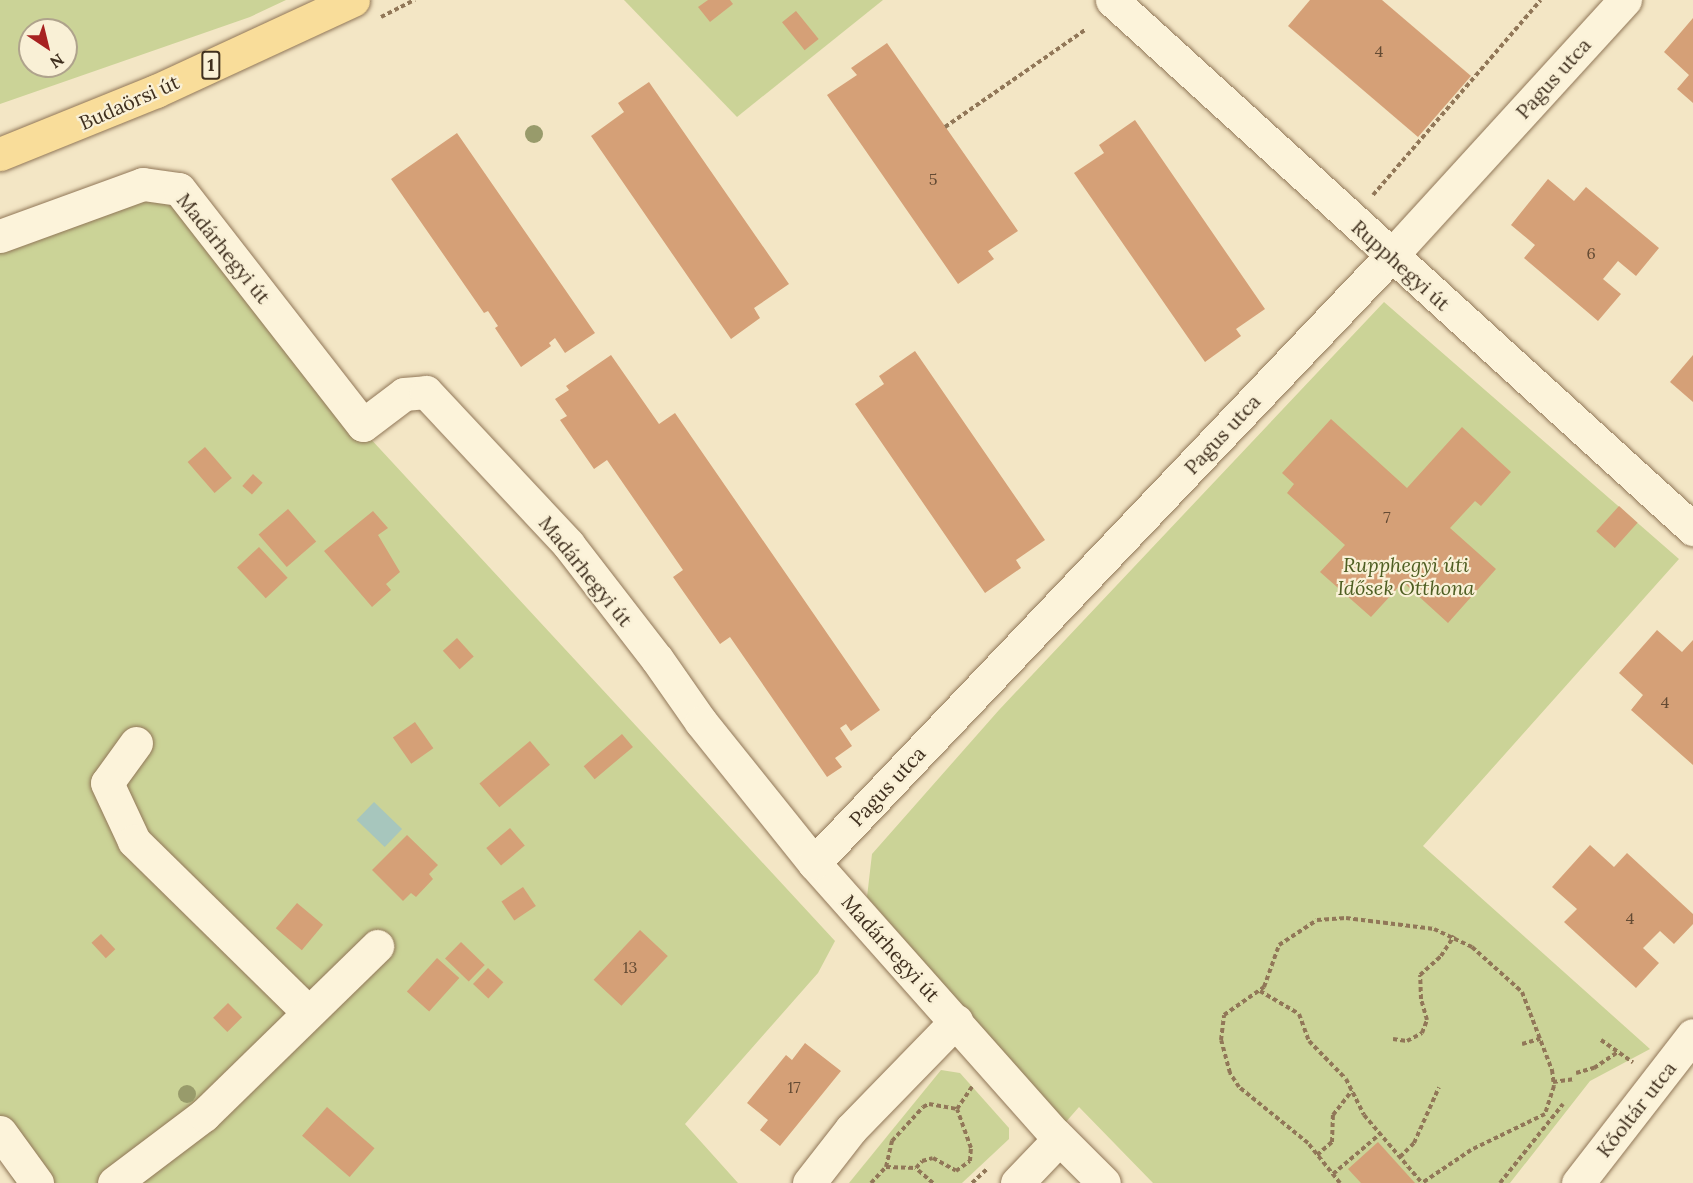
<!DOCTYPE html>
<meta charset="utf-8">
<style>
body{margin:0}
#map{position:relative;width:1693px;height:1183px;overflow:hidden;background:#f3e6c5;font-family:Lora,serif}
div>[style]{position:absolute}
.green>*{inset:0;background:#cbd397}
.water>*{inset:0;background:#a7c6bd;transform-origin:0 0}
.building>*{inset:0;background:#d5a077;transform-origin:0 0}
.path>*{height:4px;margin-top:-2px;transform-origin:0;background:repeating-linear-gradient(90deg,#917758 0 4.5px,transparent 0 7.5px)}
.roads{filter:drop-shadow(0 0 2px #917758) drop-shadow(0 0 2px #917758)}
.minor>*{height:33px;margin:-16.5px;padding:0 16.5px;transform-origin:16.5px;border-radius:16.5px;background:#fcf3da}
.major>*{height:33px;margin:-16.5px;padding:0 16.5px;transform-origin:16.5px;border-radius:16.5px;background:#f9dd9a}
.trees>*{width:18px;height:18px;margin:-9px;border-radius:50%;background:#989b6b}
span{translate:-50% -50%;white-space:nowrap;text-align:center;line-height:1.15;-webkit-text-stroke:4.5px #f9f0d6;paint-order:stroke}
.number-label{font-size:16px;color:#644b34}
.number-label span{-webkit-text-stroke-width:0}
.shield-label span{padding:2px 4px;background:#f9f0d6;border:2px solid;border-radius:4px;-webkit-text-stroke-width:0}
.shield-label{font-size:18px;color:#3f2f1e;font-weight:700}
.street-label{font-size:20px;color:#3f2f1e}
.park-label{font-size:20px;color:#4e5e22;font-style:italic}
.north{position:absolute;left:18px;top:18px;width:60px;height:60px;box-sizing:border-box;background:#f9f0d6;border:2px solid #afa38c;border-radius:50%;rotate:145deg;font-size:16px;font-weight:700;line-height:24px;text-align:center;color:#3f2f1e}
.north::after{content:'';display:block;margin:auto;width:21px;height:27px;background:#a72221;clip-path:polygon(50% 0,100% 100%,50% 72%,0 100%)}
</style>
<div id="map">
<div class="green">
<i style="clip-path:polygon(evenodd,0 0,286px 0,250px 17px,0 104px,0 0,30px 30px,66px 30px,66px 66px,30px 66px,30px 30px)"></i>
<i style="clip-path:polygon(624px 0,883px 0,737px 117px)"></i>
<i style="clip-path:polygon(146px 171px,368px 436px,835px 941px,818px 973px,685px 1124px,738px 1183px,15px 1183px,0 1153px,0 226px)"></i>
<i style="clip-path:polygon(1384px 302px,1679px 559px,1423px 846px,1650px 1049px,1590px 1081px,1510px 1183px,1153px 1183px,1079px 1107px,1065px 1123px,867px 897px,872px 854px,999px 710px)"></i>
<i style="clip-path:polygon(941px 1070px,960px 1073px,1009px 1128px,1009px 1139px,962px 1183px,849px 1183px)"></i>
</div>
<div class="water">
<i style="left:374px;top:802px;width:39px;height:25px;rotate:44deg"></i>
</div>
<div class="building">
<i style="clip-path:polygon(708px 0,730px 0,733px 4px,710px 22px,698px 7px)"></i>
<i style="clip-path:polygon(1310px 0,1382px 0,1471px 76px,1418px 137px,1288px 26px)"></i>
<i style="left:796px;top:11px;width:36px;height:18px;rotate:51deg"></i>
<i style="clip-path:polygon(1693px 18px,1693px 103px,1677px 89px,1689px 75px,1664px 52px)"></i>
<i style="clip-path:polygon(887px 43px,1018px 231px,988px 251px,994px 259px,958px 284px,827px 95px,857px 75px,851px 68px)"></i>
<i style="clip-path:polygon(649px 82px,789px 284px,754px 308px,760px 318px,731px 339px,591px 136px,624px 112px,618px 103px)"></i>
<i style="clip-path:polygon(1135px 120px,1265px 309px,1236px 329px,1241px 336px,1205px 362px,1074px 173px,1104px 153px,1099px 145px)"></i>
<i style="clip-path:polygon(457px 133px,595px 333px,565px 353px,555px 338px,549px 343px,551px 346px,521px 367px,495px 328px,498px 326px,488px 311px,484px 313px,391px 179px)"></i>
<i style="clip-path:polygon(1548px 179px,1574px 201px,1586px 187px,1659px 248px,1636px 276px,1618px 261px,1603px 279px,1621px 294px,1598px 321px,1524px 258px,1535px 245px,1511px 225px)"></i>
<i style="clip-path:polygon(915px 351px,1045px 540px,1016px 560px,1021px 568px,985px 593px,855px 404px,884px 384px,879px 376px)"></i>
<i style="clip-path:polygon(611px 355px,659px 424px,675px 413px,880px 710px,851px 731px,846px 724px,840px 728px,852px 746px,835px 758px,842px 767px,827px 777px,730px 637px,720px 644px,673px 577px,683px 570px,607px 460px,594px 469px,560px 420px,567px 416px,555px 399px,569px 390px,566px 386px)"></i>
<i style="clip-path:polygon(1693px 355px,1693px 402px,1670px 382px)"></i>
<i style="clip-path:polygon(1331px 419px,1407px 488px,1462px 427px,1511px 472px,1481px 506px,1475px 501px,1450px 528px,1496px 569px,1448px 623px,1403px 582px,1371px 617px,1320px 572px,1345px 545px,1287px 493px,1294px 484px,1282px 473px)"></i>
<i style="left:205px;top:447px;width:41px;height:23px;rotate:49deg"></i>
<i style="left:253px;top:474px;width:13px;height:16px;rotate:42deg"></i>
<i style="left:1619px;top:506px;width:25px;height:34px;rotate:42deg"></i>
<i style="left:288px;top:509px;width:43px;height:39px;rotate:49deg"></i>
<i style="clip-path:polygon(373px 511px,388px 528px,378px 535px,400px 572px,386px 584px,391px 590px,372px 607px,324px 551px)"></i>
<i style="left:259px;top:547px;width:42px;height:30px;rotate:47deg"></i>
<i style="clip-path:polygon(1657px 630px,1682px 652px,1693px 640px,1693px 765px,1631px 710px,1643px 695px,1619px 673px)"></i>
<i style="left:457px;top:638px;width:25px;height:19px;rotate:48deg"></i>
<i style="left:415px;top:722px;width:32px;height:27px;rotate:55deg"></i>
<i style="left:622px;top:734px;width:17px;height:50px;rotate:50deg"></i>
<i style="left:530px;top:741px;width:31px;height:66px;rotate:50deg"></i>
<i style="left:510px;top:828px;width:23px;height:31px;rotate:50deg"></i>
<i style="clip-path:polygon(407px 835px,438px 865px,429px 874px,433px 879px,416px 897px,411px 893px,403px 901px,372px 870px)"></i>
<i style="clip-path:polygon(1590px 845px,1614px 867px,1627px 853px,1693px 914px,1693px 924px,1674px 944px,1660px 931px,1643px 948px,1659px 963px,1636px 988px,1564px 922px,1577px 909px,1552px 887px)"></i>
<i style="left:523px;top:887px;width:23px;height:26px;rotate:56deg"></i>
<i style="left:297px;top:903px;width:34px;height:33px;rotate:40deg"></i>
<i style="left:640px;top:930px;width:38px;height:68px;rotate:43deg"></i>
<i style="left:101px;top:934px;width:21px;height:13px;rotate:47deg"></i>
<i style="left:461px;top:942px;width:33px;height:23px;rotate:44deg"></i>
<i style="left:437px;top:958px;width:30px;height:45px;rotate:42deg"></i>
<i style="left:488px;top:968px;width:21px;height:22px;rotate:43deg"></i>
<i style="left:228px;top:1003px;width:20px;height:21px;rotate:45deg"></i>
<i style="clip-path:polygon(805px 1043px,841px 1071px,780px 1146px,760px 1130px,768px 1120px,747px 1103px,786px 1055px,792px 1060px)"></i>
<i style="left:327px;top:1107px;width:63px;height:38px;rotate:41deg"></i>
<i style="clip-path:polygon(1378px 1142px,1415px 1183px,1361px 1183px,1348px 1169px)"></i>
</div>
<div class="path">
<i style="left:381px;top:17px;width:38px;rotate:-27deg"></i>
<i style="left:945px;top:127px;width:170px;rotate:-34.7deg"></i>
<i style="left:1373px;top:195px;width:257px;rotate:-49.3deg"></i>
<i style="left:1260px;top:991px;width:45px;rotate:30.5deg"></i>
<i style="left:1299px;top:1014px;width:29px;rotate:70deg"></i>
<i style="left:1309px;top:1041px;width:53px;rotate:45.8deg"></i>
<i style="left:1346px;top:1079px;width:40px;rotate:63.4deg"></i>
<i style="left:1364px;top:1115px;width:89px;rotate:49.5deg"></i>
<i style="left:1393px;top:1039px;width:14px;rotate:8deg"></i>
<i style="left:1407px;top:1041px;width:17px;rotate:-28deg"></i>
<i style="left:1422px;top:1033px;width:14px;rotate:-69deg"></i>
<i style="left:1427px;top:1020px;width:22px;rotate:-106deg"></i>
<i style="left:1421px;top:999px;width:24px;rotate:-92deg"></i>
<i style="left:1420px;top:975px;width:28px;rotate:-42deg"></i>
<i style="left:1441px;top:956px;width:24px;rotate:-57deg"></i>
<i style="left:1601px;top:1040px;width:39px;rotate:35deg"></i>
<i style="left:1522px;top:1044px;width:19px;rotate:-16deg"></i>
<i style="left:1576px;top:1073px;width:19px;rotate:-16deg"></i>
<i style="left:1594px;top:1068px;width:29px;rotate:-34deg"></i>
<i style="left:1553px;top:1082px;width:22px;rotate:-8deg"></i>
<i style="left:957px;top:1109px;width:27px;rotate:-56deg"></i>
<i style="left:1317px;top:1155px;width:20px;rotate:-41deg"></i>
<i style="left:1332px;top:1142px;width:27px;rotate:-88deg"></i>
<i style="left:1333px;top:1115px;width:31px;rotate:-52deg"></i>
<i style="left:1400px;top:1157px;width:20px;rotate:-45deg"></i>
<i style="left:1414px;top:1143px;width:61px;rotate:-65.9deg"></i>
<i style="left:886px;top:1167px;width:30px;rotate:2deg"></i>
<i style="left:1333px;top:1174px;width:62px;rotate:-40.4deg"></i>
<i style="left:871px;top:1183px;width:22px;rotate:-47deg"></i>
<i style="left:886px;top:1167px;width:27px;rotate:-77deg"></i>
<i style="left:892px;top:1141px;width:46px;rotate:-47.6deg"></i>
<i style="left:923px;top:1107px;width:7px;rotate:-27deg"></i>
<i style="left:929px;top:1104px;width:28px;rotate:10deg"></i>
<i style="left:933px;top:1183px;width:23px;rotate:-139deg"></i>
<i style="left:916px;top:1168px;width:9px;rotate:-49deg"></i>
<i style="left:922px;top:1161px;width:11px;rotate:-15deg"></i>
<i style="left:933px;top:1158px;width:26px;rotate:29deg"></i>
<i style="left:956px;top:1171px;width:17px;rotate:-36deg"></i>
<i style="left:970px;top:1161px;width:13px;rotate:-86deg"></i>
<i style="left:971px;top:1148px;width:41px;rotate:-109.7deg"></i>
<i style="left:972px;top:1183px;width:22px;rotate:-43deg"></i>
<i style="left:1340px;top:1183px;width:51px;rotate:-128.7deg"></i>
<i style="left:1308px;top:1143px;width:89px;rotate:-140.9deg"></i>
<i style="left:1239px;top:1087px;width:17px;rotate:-123deg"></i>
<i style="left:1230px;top:1073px;width:34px;rotate:-105deg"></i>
<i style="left:1221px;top:1040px;width:25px;rotate:-83deg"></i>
<i style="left:1224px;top:1015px;width:49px;rotate:-35deg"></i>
<i style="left:1264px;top:987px;width:45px;rotate:-70.3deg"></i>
<i style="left:1279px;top:945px;width:45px;rotate:-33.3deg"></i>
<i style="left:1317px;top:920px;width:29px;rotate:-4deg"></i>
<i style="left:1346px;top:918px;width:89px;rotate:7.1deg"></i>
<i style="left:1434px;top:929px;width:42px;rotate:25.3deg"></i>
<i style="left:1472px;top:947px;width:67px;rotate:42deg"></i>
<i style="left:1522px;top:992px;width:84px;rotate:69deg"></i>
<i style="left:1552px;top:1070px;width:16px;rotate:83deg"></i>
<i style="left:1554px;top:1086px;width:29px;rotate:108deg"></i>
<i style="left:1545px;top:1114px;width:82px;rotate:154.1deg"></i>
<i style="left:1471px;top:1150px;width:59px;rotate:146deg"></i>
<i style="left:1500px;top:1183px;width:101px;rotate:-51.4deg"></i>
</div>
<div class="roads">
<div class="minor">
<i style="left:1112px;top:0;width:786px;rotate:42.32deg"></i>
<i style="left:0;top:236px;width:152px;rotate:-20deg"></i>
<i style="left:143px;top:184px;width:36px;rotate:8deg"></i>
<i style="left:179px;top:189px;width:299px;rotate:52.1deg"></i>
<i style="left:363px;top:425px;width:51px;rotate:-37.1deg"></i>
<i style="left:404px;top:394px;width:22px;rotate:-5deg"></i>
<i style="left:426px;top:392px;width:208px;rotate:46.9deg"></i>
<i style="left:568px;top:544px;width:145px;rotate:52.3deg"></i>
<i style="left:657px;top:659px;width:77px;rotate:55.1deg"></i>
<i style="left:701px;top:722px;width:181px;rotate:51.3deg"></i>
<i style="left:814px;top:863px;width:363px;rotate:48.4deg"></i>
<i style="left:1055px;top:1134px;width:69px;rotate:45deg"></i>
<i style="left:136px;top:743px;width:49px;rotate:125.9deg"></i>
<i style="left:107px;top:783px;width:64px;rotate:65deg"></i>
<i style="left:134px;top:841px;width:244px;rotate:44.5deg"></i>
<i style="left:814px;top:863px;width:837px;rotate:-46.45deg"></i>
<i style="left:1391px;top:256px;width:347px;rotate:-47.6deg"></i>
<i style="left:0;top:1132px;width:63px;rotate:54deg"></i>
<i style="left:114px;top:1183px;width:113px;rotate:-37.1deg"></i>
<i style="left:204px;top:1115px;width:242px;rotate:-44.3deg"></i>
<i style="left:809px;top:1183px;width:68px;rotate:-52.1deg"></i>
<i style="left:851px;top:1129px;width:151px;rotate:-45.8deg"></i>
<i style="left:1017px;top:1183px;width:61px;rotate:-46.3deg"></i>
<i style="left:1578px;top:1183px;width:187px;rotate:-52.2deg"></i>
</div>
<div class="major">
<i style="left:0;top:154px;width:168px;rotate:-22deg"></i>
<i style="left:156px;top:91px;width:217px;rotate:-24.8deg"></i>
</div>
</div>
<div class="trees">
<i style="left:534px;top:134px"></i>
<i style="left:187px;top:1094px"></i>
</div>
<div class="number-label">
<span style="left:1379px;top:51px">4</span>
<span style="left:933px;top:179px">5</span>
<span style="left:1591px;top:253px">6</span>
<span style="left:1387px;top:517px">7</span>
<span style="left:1665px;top:702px">4</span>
<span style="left:1630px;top:918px">4</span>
<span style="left:630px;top:967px">13</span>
<span style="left:794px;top:1087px">17</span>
</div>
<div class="shield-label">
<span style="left:211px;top:65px">1</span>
</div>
<div class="street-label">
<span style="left:1553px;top:78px;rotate:-48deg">Pagus utca</span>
<span style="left:129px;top:102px;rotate:-24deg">Budaörsi út</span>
<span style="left:224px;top:248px;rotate:51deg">Madárhegyi út</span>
<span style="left:1401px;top:265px;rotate:42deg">Rupphegyi út</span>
<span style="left:1222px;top:434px;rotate:-47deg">Pagus utca</span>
<span style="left:586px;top:571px;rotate:51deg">Madárhegyi út</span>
<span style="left:887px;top:786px;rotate:-47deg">Pagus utca</span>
<span style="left:891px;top:948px;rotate:48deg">Madárhegyi út</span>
<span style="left:1636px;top:1109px;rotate:-52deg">Kőoltár utca</span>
</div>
<div class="park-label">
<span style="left:1406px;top:576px">Rupphegyi úti<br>Idősek Otthona</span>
</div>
<div class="north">N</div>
</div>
